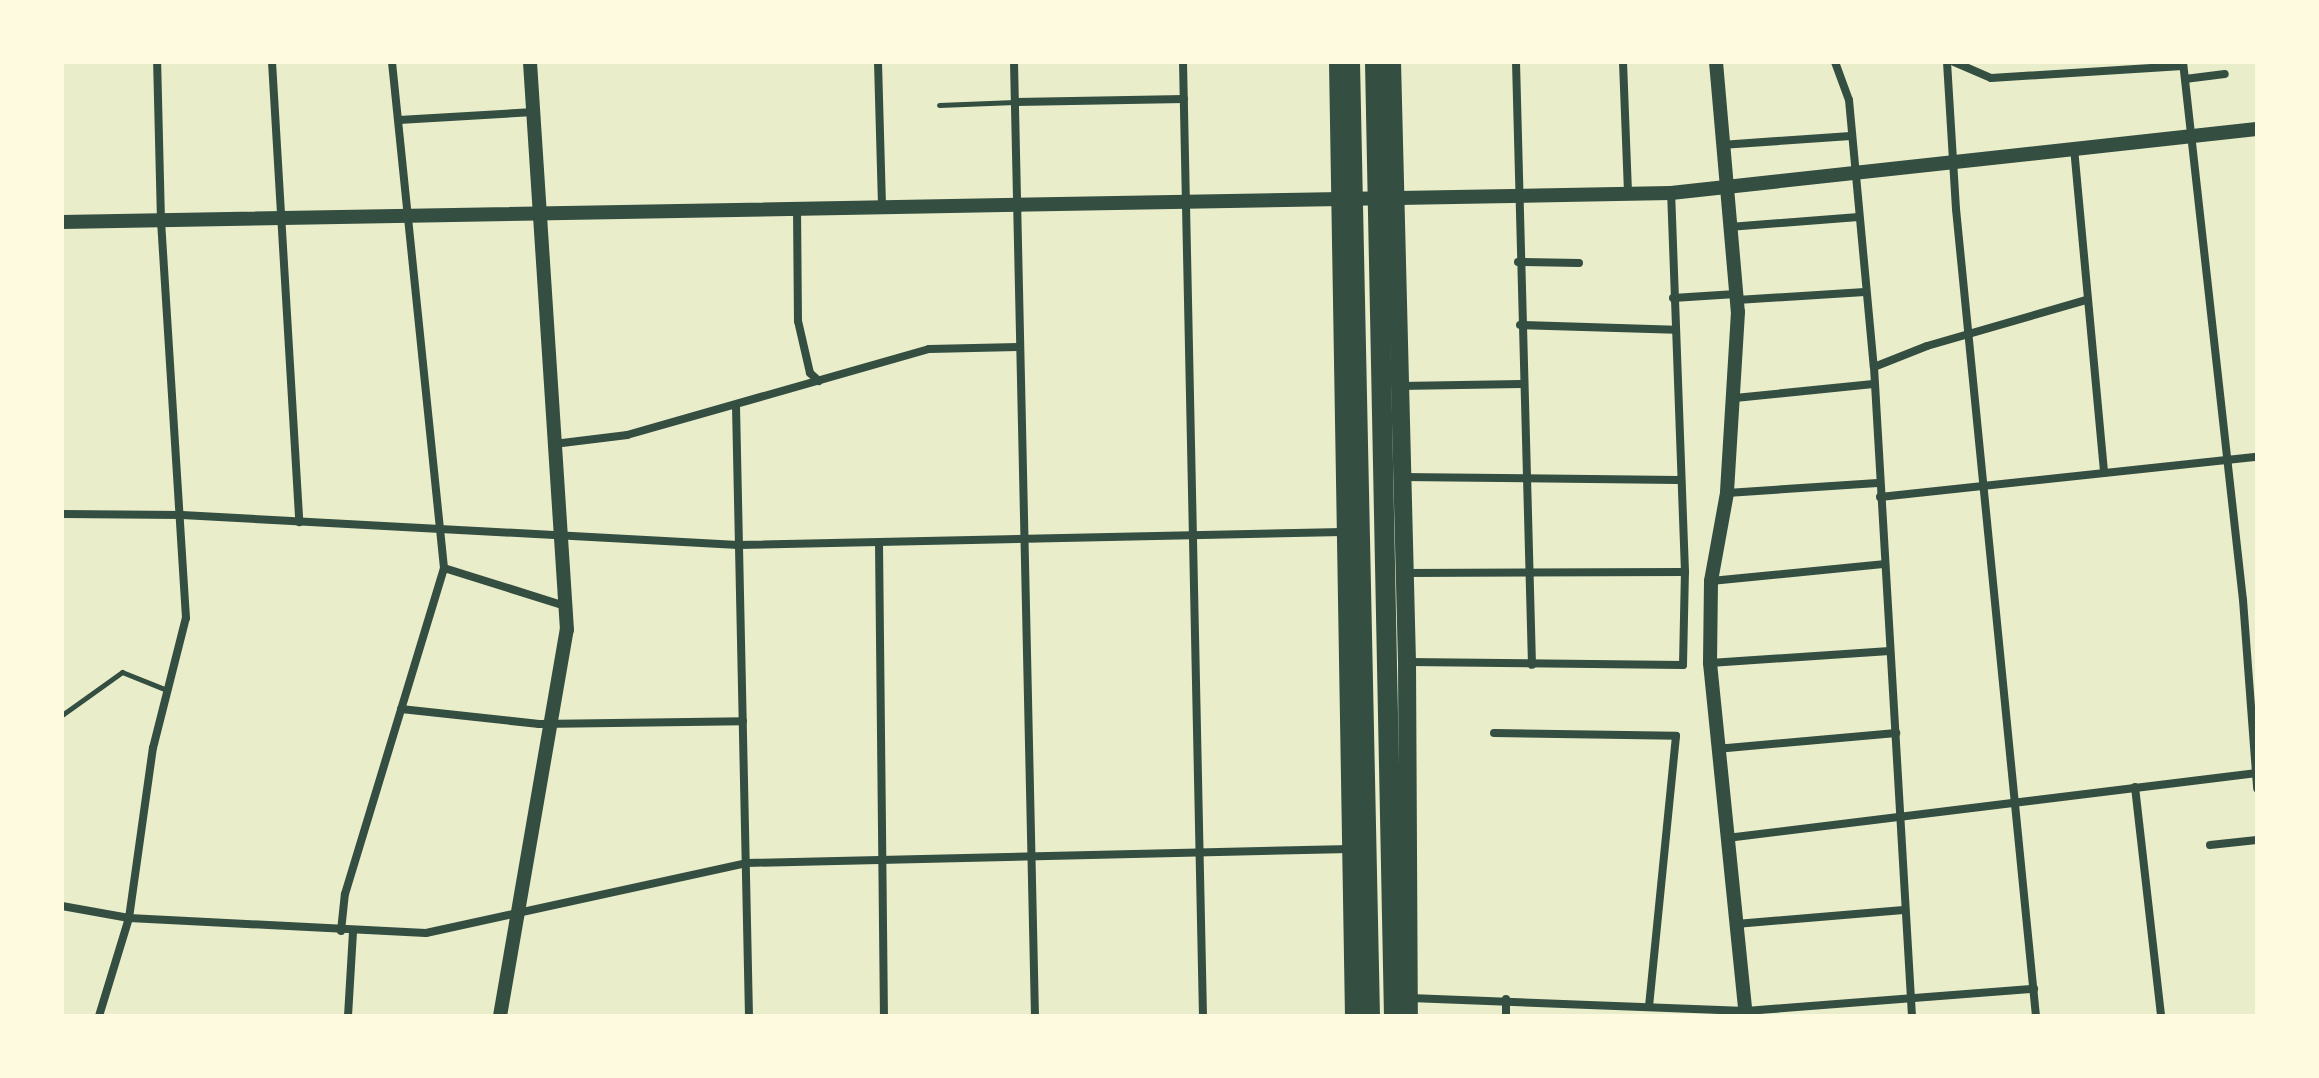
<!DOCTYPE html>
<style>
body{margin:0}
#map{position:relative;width:2319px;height:1078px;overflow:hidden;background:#e9edc9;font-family:"PT Sans Narrow",sans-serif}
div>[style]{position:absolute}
.service>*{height:5px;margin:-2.5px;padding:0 2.5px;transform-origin:2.5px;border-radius:2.5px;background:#344e41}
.minor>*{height:8px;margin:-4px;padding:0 4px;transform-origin:4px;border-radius:4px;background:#344e41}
.tertiary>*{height:14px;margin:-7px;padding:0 7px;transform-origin:7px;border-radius:7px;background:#344e41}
.primary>*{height:18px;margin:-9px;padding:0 9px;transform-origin:9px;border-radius:9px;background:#344e41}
.motorway>*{height:20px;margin:-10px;padding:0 10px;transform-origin:10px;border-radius:10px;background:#344e41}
span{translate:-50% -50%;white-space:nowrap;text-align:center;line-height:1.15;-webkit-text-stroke:7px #fefae0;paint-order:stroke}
.frame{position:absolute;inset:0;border:64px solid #fefae0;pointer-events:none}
</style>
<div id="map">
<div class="service">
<i style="left:939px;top:105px;width:76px;rotate:-2.3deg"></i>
<i style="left:62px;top:715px;width:74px;rotate:-35.6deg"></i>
<i style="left:122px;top:672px;width:48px;rotate:21.8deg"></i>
</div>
<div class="minor">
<i style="left:272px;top:62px;width:461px;rotate:86.6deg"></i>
<i style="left:878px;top:62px;width:143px;rotate:88.4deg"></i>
<i style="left:1014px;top:62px;width:954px;rotate:88.74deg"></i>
<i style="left:1183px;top:62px;width:954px;rotate:88.8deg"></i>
<i style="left:1516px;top:62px;width:603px;rotate:88.48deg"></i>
<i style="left:1623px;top:62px;width:133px;rotate:87.8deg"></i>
<i style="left:1835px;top:62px;width:40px;rotate:69.8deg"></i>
<i style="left:1849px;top:100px;width:268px;rotate:84.7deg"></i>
<i style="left:1874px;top:367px;width:650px;rotate:86.65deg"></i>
<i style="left:1947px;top:62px;width:147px;rotate:86.5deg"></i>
<i style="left:1956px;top:209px;width:811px;rotate:84.34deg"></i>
<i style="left:1954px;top:62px;width:40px;rotate:23.4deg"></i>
<i style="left:1991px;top:78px;width:192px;rotate:-3.6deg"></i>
<i style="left:2183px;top:62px;width:541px;rotate:83.64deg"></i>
<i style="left:2243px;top:600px;width:189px;rotate:85.7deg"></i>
<i style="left:2185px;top:79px;width:40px;rotate:-7.1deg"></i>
<i style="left:1015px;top:102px;width:169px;rotate:-1deg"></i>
<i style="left:399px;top:120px;width:135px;rotate:-3.4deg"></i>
<i style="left:1721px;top:145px;width:130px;rotate:-4deg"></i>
<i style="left:2074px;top:148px;width:326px;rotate:84.7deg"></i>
<i style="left:797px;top:208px;width:113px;rotate:89.5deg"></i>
<i style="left:798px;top:321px;width:53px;rotate:77deg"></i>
<i style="left:810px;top:373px;width:12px;rotate:42deg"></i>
<i style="left:1729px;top:227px;width:130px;rotate:-4.4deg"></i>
<i style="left:1518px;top:262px;width:61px;rotate:0.9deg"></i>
<i style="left:1673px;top:298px;width:63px;rotate:-3.6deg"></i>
<i style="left:1737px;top:300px;width:128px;rotate:-3.6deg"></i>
<i style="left:1520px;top:325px;width:155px;rotate:1.8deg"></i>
<i style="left:1874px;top:367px;width:57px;rotate:-21.6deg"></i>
<i style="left:1927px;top:346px;width:166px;rotate:-16.1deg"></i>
<i style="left:1400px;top:386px;width:121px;rotate:-0.9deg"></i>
<i style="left:1735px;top:398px;width:139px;rotate:-5.8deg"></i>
<i style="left:736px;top:406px;width:610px;rotate:88.78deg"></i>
<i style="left:554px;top:444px;width:74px;rotate:-7deg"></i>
<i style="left:627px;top:435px;width:314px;rotate:-15.9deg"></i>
<i style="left:929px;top:349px;width:90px;rotate:-1.3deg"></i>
<i style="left:1401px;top:477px;width:278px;rotate:0.6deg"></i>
<i style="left:1727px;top:493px;width:151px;rotate:-3.8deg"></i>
<i style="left:1880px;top:497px;width:379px;rotate:-6.1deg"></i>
<i style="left:62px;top:514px;width:120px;rotate:0.5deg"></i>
<i style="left:182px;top:515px;width:557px;rotate:3.09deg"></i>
<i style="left:738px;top:545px;width:605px;rotate:-1.23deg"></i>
<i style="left:879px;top:543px;width:473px;rotate:89.4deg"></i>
<i style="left:444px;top:568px;width:127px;rotate:17.4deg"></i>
<i style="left:1406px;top:573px;width:279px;rotate:-0.2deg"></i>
<i style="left:1711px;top:581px;width:173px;rotate:-5.6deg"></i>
<i style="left:1408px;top:662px;width:275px;rotate:0.6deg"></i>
<i style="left:1683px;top:665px;width:93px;rotate:-88.8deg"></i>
<i style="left:1685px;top:572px;width:379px;rotate:-92.1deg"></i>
<i style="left:1710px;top:663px;width:180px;rotate:-3.8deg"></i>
<i style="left:401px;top:709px;width:139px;rotate:6.2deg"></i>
<i style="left:539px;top:724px;width:204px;rotate:-0.8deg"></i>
<i style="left:1494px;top:733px;width:182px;rotate:0.9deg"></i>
<i style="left:1676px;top:736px;width:272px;rotate:95.7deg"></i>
<i style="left:1716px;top:749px;width:181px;rotate:-5.1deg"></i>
<i style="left:2135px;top:787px;width:230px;rotate:83.5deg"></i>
<i style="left:1727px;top:838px;width:534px;rotate:-6.99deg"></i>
<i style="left:2210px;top:845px;width:47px;rotate:-6.1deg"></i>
<i style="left:62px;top:906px;width:68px;rotate:10.2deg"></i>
<i style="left:129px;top:918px;width:297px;rotate:2.9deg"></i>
<i style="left:426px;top:933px;width:329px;rotate:-12.3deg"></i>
<i style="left:747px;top:863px;width:603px;rotate:-1.33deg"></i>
<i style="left:1736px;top:924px;width:168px;rotate:-4.8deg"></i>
<i style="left:341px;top:931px;width:37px;rotate:-84deg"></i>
<i style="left:345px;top:894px;width:341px;rotate:-73.1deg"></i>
<i style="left:444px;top:568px;width:509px;rotate:-95.87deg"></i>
<i style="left:1410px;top:998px;width:336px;rotate:2.2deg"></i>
<i style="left:1746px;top:1011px;width:289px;rotate:-4.4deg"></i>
<i style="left:1506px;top:999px;width:17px;rotate:90deg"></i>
<i style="left:99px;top:1016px;width:102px;rotate:-73deg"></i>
<i style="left:129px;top:918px;width:172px;rotate:-82deg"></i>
<i style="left:153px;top:748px;width:134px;rotate:-75.8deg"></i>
<i style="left:186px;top:618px;width:398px;rotate:-93.6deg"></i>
<i style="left:161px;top:221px;width:159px;rotate:-91.4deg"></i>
<i style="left:348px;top:1016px;width:84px;rotate:-86.6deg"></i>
</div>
<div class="tertiary">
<i style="left:1716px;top:62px;width:251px;rotate:85deg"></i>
<i style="left:1738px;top:312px;width:181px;rotate:93.5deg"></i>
<i style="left:1727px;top:493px;width:89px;rotate:100.3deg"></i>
<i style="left:1711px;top:581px;width:82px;rotate:90.7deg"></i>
<i style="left:1710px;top:663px;width:355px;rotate:84.2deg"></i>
<i style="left:62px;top:222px;width:1609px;rotate:-1.03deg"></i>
<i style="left:1671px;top:193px;width:589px;rotate:-6.23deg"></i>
<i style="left:500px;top:1016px;width:392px;rotate:-80.2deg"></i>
<i style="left:567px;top:630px;width:569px;rotate:-93.73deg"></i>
</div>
<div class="primary">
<i style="left:1338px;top:62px;width:954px;rotate:89.04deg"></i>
<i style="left:1392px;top:62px;width:599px;rotate:88.57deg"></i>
<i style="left:1407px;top:661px;width:355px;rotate:89.7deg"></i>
</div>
<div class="motorway">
<i style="left:1350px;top:62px;width:954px;rotate:88.8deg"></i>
<i style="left:1375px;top:62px;width:954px;rotate:88.86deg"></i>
</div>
<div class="frame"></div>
</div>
